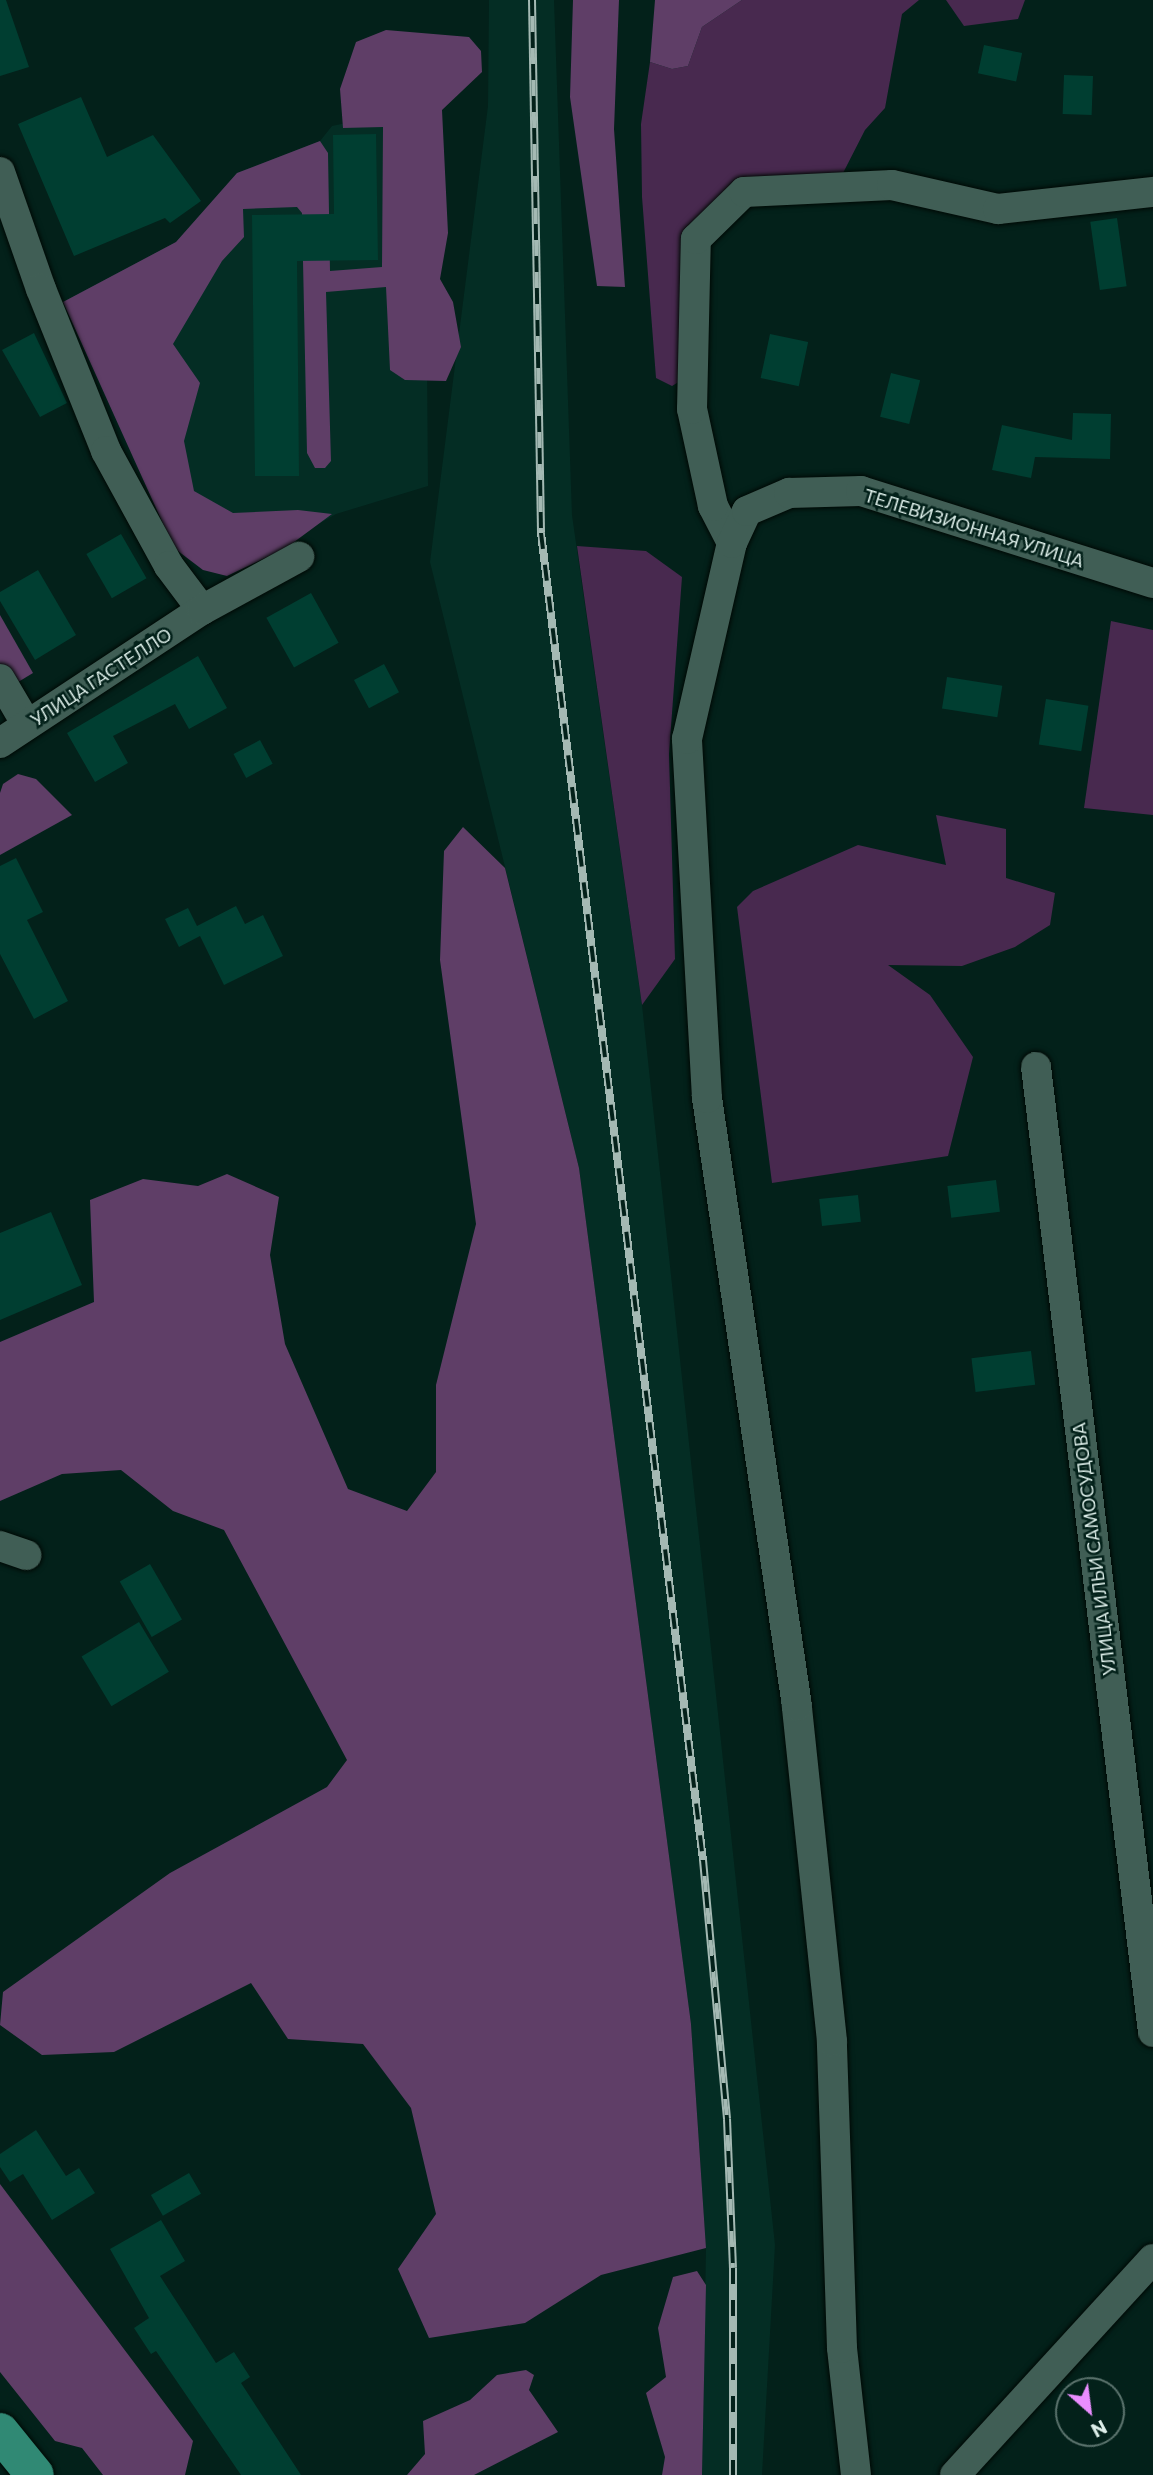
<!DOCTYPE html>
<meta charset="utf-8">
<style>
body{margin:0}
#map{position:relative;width:1153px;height:2475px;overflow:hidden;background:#03211a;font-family:Commissioner,sans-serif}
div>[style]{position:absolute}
.built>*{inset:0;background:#042d24}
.green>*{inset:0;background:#48294f}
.forest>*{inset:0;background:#5f3e67}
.building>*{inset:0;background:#003e31;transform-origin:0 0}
.roads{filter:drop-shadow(0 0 2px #000905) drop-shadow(0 0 2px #000905)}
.minor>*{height:30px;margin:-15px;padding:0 15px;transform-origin:15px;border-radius:15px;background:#405e55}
.major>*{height:38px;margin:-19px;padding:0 19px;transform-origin:19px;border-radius:19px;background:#308974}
.rail>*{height:8px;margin-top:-4px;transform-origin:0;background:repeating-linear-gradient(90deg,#03211a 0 16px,#a4b9b3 0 32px);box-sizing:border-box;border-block:2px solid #a4b9b3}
span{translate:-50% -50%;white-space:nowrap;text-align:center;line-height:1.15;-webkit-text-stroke:5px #03211a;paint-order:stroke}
.street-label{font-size:18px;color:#deefea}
.north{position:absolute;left:1055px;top:2377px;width:70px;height:70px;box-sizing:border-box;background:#03211a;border:2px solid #5b736d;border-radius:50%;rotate:152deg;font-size:19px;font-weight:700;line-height:28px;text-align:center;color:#deefea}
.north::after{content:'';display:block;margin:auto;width:24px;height:32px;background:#e98dfe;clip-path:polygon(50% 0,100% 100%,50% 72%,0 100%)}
</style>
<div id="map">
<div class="built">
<i style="clip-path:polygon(489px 0,554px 0,572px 515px,642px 1005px,775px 2245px,762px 2475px,702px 2475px,706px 2248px,691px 2024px,579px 1168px,430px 562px,488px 106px)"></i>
<i style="clip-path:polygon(425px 106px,428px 486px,336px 514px,227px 576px,197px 566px,142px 469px,63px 302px,176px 242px,237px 173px,320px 141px,332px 126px)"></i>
</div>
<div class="green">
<i style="clip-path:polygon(742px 0,919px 0,902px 14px,885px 108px,865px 130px,842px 175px,731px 186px,692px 234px,687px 377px,672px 386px,656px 378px,642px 197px,641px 124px,650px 62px,672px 69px,688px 66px,702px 27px)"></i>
<i style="clip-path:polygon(946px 0,1025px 0,1018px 19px,964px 26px)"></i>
<i style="clip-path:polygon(577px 546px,646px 551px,682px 577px,669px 754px,675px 959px,642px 1005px)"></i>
<i style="clip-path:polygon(1111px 621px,1153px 630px,1153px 815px,1084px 808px)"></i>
<i style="clip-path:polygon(936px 815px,1006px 829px,1006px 878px,1055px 893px,1050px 925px,1015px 947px,962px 966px,888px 965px,930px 995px,973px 1057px,948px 1156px,772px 1183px,737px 907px,753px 891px,858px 845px,946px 865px)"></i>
</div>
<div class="forest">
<i style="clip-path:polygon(573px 0,619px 0,614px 129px,625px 287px,597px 286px,570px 97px)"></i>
<i style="clip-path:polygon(655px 0,742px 0,702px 27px,688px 66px,672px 69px,650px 62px)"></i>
<i style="clip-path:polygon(386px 30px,469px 37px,481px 51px,482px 72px,442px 110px,448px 233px,440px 279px,453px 302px,461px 347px,446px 381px,405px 380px,390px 370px,386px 287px,326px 292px,331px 461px,325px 468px,315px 468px,307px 453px,302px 213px,297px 207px,243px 209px,244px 237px,222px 261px,173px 344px,200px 383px,184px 441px,194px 491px,233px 513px,298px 510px,332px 514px,286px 548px,227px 576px,203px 570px,174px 548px,63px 302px,176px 242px,237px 173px,320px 141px,328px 153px,330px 271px,382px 267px,383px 127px,343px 128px,340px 89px,356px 42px)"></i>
<i style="clip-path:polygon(0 615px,33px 673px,0 693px)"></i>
<i style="clip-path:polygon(18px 774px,36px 779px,72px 815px,0 855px,0 793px,3px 784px)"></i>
<i style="clip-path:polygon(463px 827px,505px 868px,579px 1168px,691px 2024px,706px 2248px,601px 2275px,525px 2323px,429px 2338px,398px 2269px,436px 2214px,411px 2108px,363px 2044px,288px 2039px,251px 1983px,114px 2052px,42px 2055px,0 2025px,3px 1992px,170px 1873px,327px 1787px,347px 1760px,224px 1530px,173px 1511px,121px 1470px,62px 1474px,0 1501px,0 1342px,94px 1302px,90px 1200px,143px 1179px,198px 1186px,227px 1174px,279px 1197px,270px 1255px,285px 1344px,348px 1489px,407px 1511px,436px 1472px,436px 1385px,476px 1224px,440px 960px,444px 851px)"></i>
<i style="clip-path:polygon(0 2184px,193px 2441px,185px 2475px,103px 2475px,82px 2448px,55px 2441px,0 2372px)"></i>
<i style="clip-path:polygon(697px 2271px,706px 2285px,702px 2475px,662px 2475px,665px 2457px,646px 2393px,666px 2377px,658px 2328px,673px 2277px)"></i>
<i style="clip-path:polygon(526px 2370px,534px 2375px,529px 2390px,558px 2432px,474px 2475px,407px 2475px,425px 2454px,423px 2421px,470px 2400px,497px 2375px)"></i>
</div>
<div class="building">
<i style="clip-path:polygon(0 0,6px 0,29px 67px,0 76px)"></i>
<i style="left:984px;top:45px;width:39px;height:29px;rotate:12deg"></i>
<i style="left:1064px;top:75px;width:29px;height:39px;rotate:2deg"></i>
<i style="clip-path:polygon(81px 97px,107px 157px,153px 135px,201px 201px,170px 223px,165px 218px,74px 256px,18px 124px)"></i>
<i style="clip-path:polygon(376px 134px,378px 260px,297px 261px,299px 476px,255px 476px,252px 215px,334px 214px,333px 135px)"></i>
<i style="left:1117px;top:218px;width:69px;height:27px;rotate:82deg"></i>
<i style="clip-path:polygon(34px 333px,67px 403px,40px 417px,2px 350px)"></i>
<i style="left:770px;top:334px;width:39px;height:45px;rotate:12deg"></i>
<i style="left:891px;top:373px;width:30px;height:45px;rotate:14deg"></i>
<i style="clip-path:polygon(1073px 413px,1111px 414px,1110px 459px,1035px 457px,1031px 478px,992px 470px,1002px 425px,1072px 440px)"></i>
<i style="left:121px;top:534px;width:51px;height:40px;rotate:60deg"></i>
<i style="clip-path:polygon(38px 570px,76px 635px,35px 660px,0 601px,0 592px)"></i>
<i style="left:311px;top:593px;width:57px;height:51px;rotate:61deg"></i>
<i style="clip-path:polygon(198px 656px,227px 708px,189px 729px,175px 704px,113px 736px,128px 763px,95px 782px,67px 733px)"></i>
<i style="left:384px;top:664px;width:32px;height:34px;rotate:62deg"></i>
<i style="left:947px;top:677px;width:56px;height:32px;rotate:9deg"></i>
<i style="left:1046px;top:699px;width:43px;height:46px;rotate:9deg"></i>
<i style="left:260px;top:740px;width:27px;height:30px;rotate:62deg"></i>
<i style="clip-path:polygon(16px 858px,43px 912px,27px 920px,68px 1001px,34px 1019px,0 954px,0 866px)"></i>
<i style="clip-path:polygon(236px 906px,245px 924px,263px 915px,283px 956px,224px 985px,200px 936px,179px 947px,165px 919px,188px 908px,197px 926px)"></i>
<i style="left:996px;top:1180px;width:32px;height:49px;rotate:83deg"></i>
<i style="left:858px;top:1195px;width:27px;height:39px;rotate:84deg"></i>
<i style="clip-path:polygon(51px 1212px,82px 1285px,0 1320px,0 1233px)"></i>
<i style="left:1031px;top:1351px;width:34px;height:60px;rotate:83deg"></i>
<i style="left:150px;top:1564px;width:64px;height:35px;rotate:60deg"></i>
<i style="left:139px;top:1622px;width:58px;height:67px;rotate:59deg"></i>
<i style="clip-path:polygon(36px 2130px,66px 2176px,79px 2168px,95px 2193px,52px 2220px,23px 2174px,10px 2182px,0 2167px,0 2154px)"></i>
<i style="left:189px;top:2173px;width:24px;height:44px;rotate:60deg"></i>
<i style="clip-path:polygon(161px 2220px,185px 2261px,160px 2276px,216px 2363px,234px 2352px,250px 2377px,241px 2383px,301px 2475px,241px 2475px,156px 2351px,151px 2354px,134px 2328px,149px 2318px,110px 2249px)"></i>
</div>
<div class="roads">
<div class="minor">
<i style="left:0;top:172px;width:124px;rotate:70.7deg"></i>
<i style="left:41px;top:289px;width:175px;rotate:68.1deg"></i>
<i style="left:106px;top:451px;width:131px;rotate:61.3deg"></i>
<i style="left:169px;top:566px;width:55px;rotate:53.1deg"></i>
<i style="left:732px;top:543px;width:42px;rotate:-117.2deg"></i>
<i style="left:713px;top:506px;width:99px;rotate:-102.2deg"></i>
<i style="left:692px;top:409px;width:170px;rotate:-88.7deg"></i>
<i style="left:696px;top:239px;width:67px;rotate:-44.4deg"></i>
<i style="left:744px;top:192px;width:148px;rotate:-2.7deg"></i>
<i style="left:892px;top:185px;width:109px;rotate:12.8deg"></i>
<i style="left:998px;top:209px;width:156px;rotate:-6.3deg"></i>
<i style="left:0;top:679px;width:53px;rotate:59.6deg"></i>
<i style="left:0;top:743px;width:242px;rotate:-33.4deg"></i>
<i style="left:202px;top:610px;width:111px;rotate:-28.7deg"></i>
<i style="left:1036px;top:1067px;width:972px;rotate:83.09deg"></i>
<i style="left:0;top:1546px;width:28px;rotate:19deg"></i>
<i style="left:856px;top:2475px;width:128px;rotate:-96.3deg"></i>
<i style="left:842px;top:2348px;width:307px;rotate:-91.9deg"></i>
<i style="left:832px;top:2041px;width:337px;rotate:-96deg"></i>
<i style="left:797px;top:1706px;width:615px;rotate:-98.42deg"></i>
<i style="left:707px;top:1098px;width:360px;rotate:-93.2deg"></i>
<i style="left:687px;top:739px;width:201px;rotate:-77.1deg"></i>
<i style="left:732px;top:543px;width:35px;rotate:-65deg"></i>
<i style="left:747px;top:511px;width:46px;rotate:-23.2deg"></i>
<i style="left:789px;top:493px;width:72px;rotate:-1.6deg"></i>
<i style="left:861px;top:491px;width:306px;rotate:17.5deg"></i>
<i style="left:955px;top:2475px;width:293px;rotate:-47.5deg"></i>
</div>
<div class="major">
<i style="left:0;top:2432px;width:55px;rotate:50.9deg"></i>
</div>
</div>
<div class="rail">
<i style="left:532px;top:0;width:533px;rotate:89.03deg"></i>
<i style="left:541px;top:533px;width:1337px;rotate:83.04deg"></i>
<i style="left:703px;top:1860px;width:260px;rotate:84.7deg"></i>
<i style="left:727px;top:2119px;width:149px;rotate:87.7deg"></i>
<i style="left:733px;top:2268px;width:207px;rotate:90deg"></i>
</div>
<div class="street-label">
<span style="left:974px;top:528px;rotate:17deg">ТЕЛЕВИЗИОННАЯ УЛИЦА</span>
<span style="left:101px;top:677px;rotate:-33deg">УЛИЦА ГАСТЕЛЛО</span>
<span style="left:1094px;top:1549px;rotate:-97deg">УЛИЦА ИЛЬИ САМОСУДОВА</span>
</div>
<div class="north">N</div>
</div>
